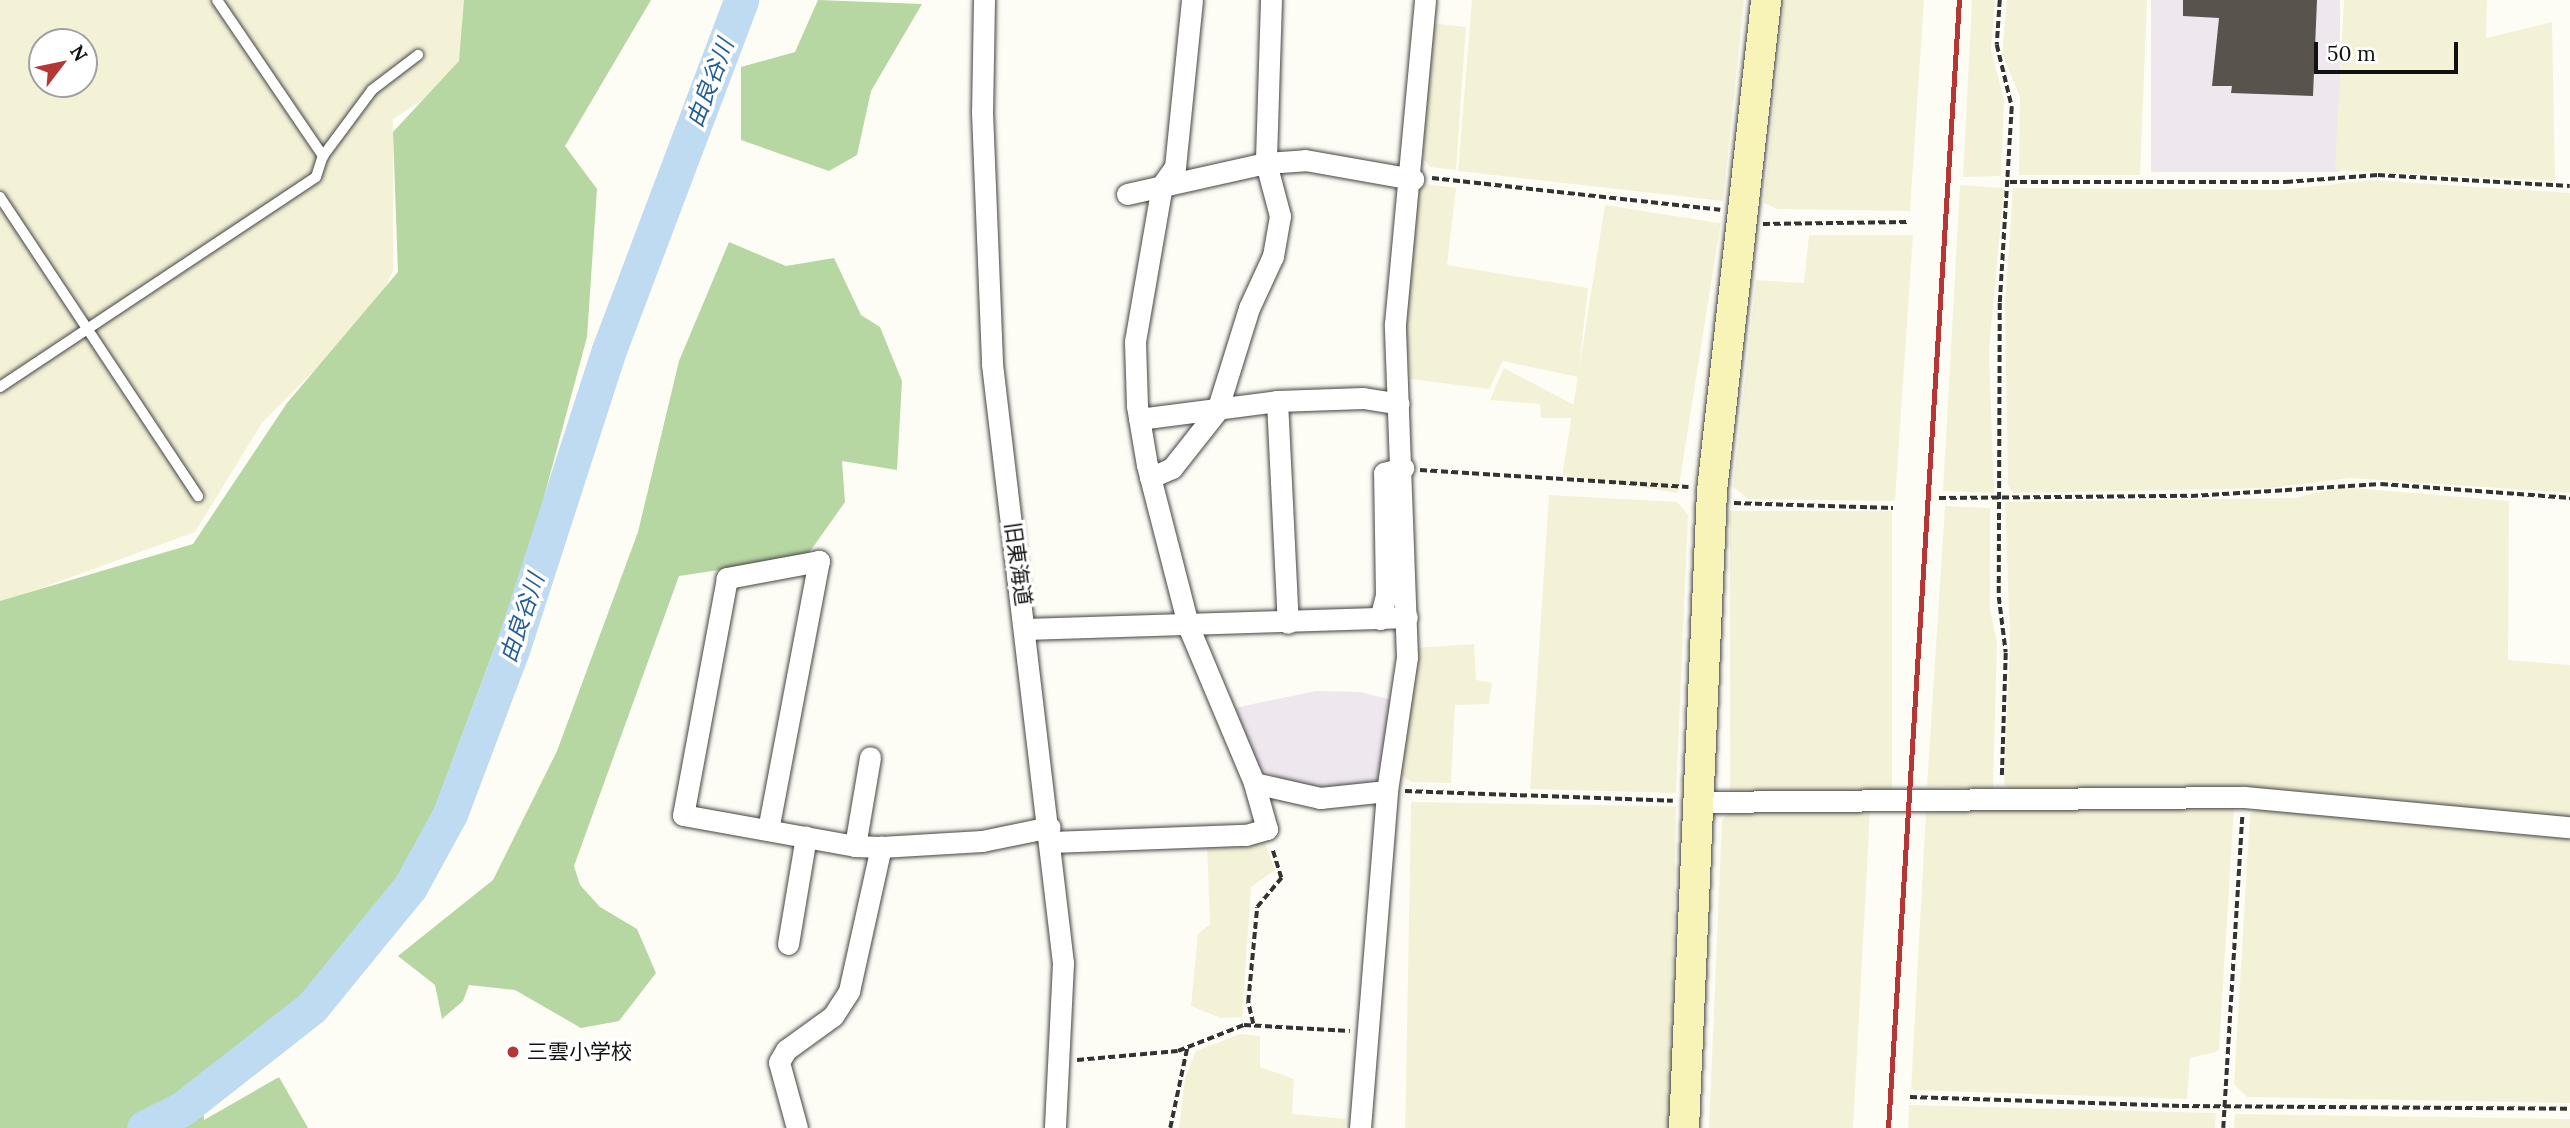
<!DOCTYPE html>
<meta charset="utf-8">
<style>
body{margin:0}
#map{position:relative;width:2570px;height:1128px;overflow:hidden;background:#fefdf5;font-family:Lora,"Noto Sans JP",serif}
div>[style]{position:absolute}
.industrial>*{inset:0;background:#eee7ee;transform-origin:0 0}
.farmland>*{inset:0;background:#f3f2d7;transform-origin:0 0}
.forest>*{inset:0;background:#b6d6a2}
.river>*{height:35px;margin:-17.5px;padding:0 17.5px;transform-origin:17.5px;border-radius:17.5px;background:#bedbf1}
.building>*{inset:0;background:#59534e}
.path>*{height:3.5px;margin-top:-1.75px;transform-origin:0;background:repeating-linear-gradient(90deg,#333 0 7px,transparent 0 10.5px)}
.roads{filter:drop-shadow(0 0 2px #444) drop-shadow(0 0 2px #444)}
.lane>*{height:10px;margin:-5px;padding:0 5px;transform-origin:5px;border-radius:5px;background:#fff}
.street>*{height:21px;margin:-10.5px;padding:0 10.5px;transform-origin:10.5px;border-radius:10.5px;background:#fff}
.secondary>*{height:30px;margin:-15px;padding:0 15px;transform-origin:15px;border-radius:15px;background:#f8f4b7}
.rail>*{height:5px;margin:-2.5px;padding:0 2.5px;transform-origin:2.5px;border-radius:2.5px;background:#b53635}
.dots>*{width:19px;height:19px;translate:-50% -50%;box-sizing:border-box;border:4px solid #fff;border-radius:50%}
span{translate:-50% -50%;white-space:nowrap;text-align:center;line-height:1.15;-webkit-text-stroke:7px #fff;paint-order:stroke}
.street-label{font-size:21px;color:#111}
.poi-label{font-size:21px;color:#111}
.left{translate:0 -50%;text-align:left}
.water-label{font-size:23px;color:#245e98;font-style:italic}
.north{position:absolute;left:28px;top:28px;width:70px;height:70px;box-sizing:border-box;background:#fff;border:2px solid #a0a0a0;border-radius:50%;rotate:58deg;font-size:19px;font-weight:700;line-height:28px;text-align:center;color:#111}
.north::after{content:'';display:block;margin:auto;width:24px;height:32px;background:#b53635;clip-path:polygon(50% 0,100% 100%,50% 72%,0 100%)}
.scale{position:absolute;left:2314px;top:42px;width:144px;height:32px;box-sizing:border-box;border:4px solid #111;border-top:0;padding-left:9px;font-size:21px;line-height:24px;white-space:nowrap;color:#111;-webkit-text-stroke:5px #fff;paint-order:stroke}
</style>
<div id="map">
<div class="industrial">
<i style="left:2151px;top:0;width:189px;height:172px"></i>
<i style="clip-path:polygon(1316px 691px,1360px 692px,1393px 700px,1381px 786px,1314px 793px,1253px 766px,1229px 709px)"></i>
</div>
<div class="farmland">
<i style="clip-path:polygon(evenodd,0 0,478px 0,471px 68px,393px 119px,393px 271px,375px 309px,262px 423px,195px 532px,0 603px,0 0,42px 42px,84px 42px,84px 84px,42px 84px,42px 42px)"></i>
<i style="clip-path:polygon(1472px 0,1744px 0,1723px 201px,1458px 171px)"></i>
<i style="clip-path:polygon(1785px 0,1924px 0,1910px 211px,1777px 209px,1764px 203px)"></i>
<i style="clip-path:polygon(1972px 0,1995px 0,1991px 50px,2004px 100px,2001px 176px,1963px 177px)"></i>
<i style="clip-path:polygon(2007px 0,2147px 0,2140px 175px,2019px 175px,2020px 97px,2002px 54px)"></i>
<i style="clip-path:polygon(2344px 0,2487px 0,2486px 38px,2552px 22px,2555px 181px,2335px 170px)"></i>
<i style="clip-path:polygon(1430px 23px,1466px 27px,1456px 170px,1430px 167px,1423px 158px)"></i>
<i style="clip-path:polygon(2371px 180px,2570px 193px,2570px 493px,2350px 478px,2270px 488px,2013px 493px,2008px 486px,2005px 303px,2013px 188px,2281px 190px)"></i>
<i style="clip-path:polygon(1427px 184px,1456px 188px,1447px 265px,1588px 288px,1578px 377px,1503px 361px,1489px 389px,1411px 379px,1404px 317px,1420px 188px)"></i>
<i style="clip-path:polygon(1960px 185px,2004px 188px,1989px 351px,1994px 493px,1943px 491px)"></i>
<i style="left:1605px;top:205px;width:117px;height:273px;rotate:9deg"></i>
<i style="clip-path:polygon(1809px 235px,1913px 235px,1895px 501px,1748px 499px,1733px 487px,1756px 280px,1804px 283px)"></i>
<i style="clip-path:polygon(1504px 368px,1574px 405px,1573px 418px,1541px 418px,1540px 404px,1490px 400px)"></i>
<i style="clip-path:polygon(2342px 487px,2509px 501px,2508px 660px,2570px 665px,2570px 822px,2012px 795px,2004px 783px,2010px 640px,2005px 502px,2295px 498px)"></i>
<i style="clip-path:polygon(1549px 495px,1677px 502px,1688px 515px,1676px 793px,1530px 789px)"></i>
<i style="clip-path:polygon(1945px 506px,1990px 508px,1990px 610px,1997px 642px,1993px 789px,1927px 786px)"></i>
<i style="left:1730px;top:511px;width:162px;height:285px"></i>
<i style="clip-path:polygon(1474px 644px,1476px 680px,1492px 683px,1489px 704px,1455px 705px,1451px 783px,1411px 782px,1400px 774px,1416px 648px)"></i>
<i style="left:1411px;top:802px;width:265px;height:327px;rotate:1deg"></i>
<i style="clip-path:polygon(2074px 806px,2234px 807px,2219px 1051px,2190px 1058px,2187px 1099px,1911px 1090px,1926px 812px)"></i>
<i style="clip-path:polygon(2264px 807px,2570px 830px,2570px 1103px,2247px 1097px,2234px 1084px,2250px 814px)"></i>
<i style="clip-path:polygon(1731px 811px,1870px 811px,1853px 1128px,1709px 1128px,1722px 820px)"></i>
<i style="clip-path:polygon(1262px 835px,1275px 870px,1251px 887px,1242px 1017px,1221px 1018px,1191px 1006px,1198px 934px,1210px 924px,1207px 844px)"></i>
<i style="clip-path:polygon(1240px 1034px,1260px 1036px,1260px 1067px,1294px 1079px,1292px 1114px,1346px 1119px,1345px 1128px,1179px 1128px,1185px 1078px,1196px 1051px)"></i>
<i style="clip-path:polygon(1909px 1105px,2216px 1113px,2215px 1128px,1908px 1128px)"></i>
<i style="clip-path:polygon(2235px 1114px,2570px 1119px,2570px 1128px,2234px 1128px)"></i>
</div>
<div class="forest">
<i style="clip-path:polygon(464px 0,651px 0,565px 146px,597px 189px,587px 337px,526px 564px,411px 871px,300px 1001px,201px 1073px,204px 1120px,279px 1077px,308px 1128px,0 1128px,0 601px,193px 544px,287px 403px,398px 272px,393px 132px,459px 61px)"></i>
<i style="clip-path:polygon(818px 0,922px 4px,871px 91px,857px 155px,829px 171px,741px 140px,741px 67px,795px 52px)"></i>
<i style="clip-path:polygon(729px 242px,786px 266px,834px 258px,861px 315px,880px 327px,902px 381px,897px 470px,842px 461px,845px 502px,806px 557px,679px 576px,574px 866px,580px 885px,600px 907px,637px 929px,656px 973px,619px 1021px,581px 1028px,515px 990px,469px 985px,463px 1001px,442px 1019px,435px 985px,398px 956px,493px 880px,557px 751px,638px 532px,679px 361px)"></i>
</div>
<div class="river">
<i style="left:144px;top:1128px;width:42px;rotate:-26.6deg"></i>
<i style="left:182px;top:1109px;width:165px;rotate:-38.1deg"></i>
<i style="left:312px;top:1007px;width:155px;rotate:-50.8deg"></i>
<i style="left:410px;top:887px;width:83px;rotate:-61.3deg"></i>
<i style="left:450px;top:814px;width:175px;rotate:-69.3deg"></i>
<i style="left:512px;top:650px;width:315px;rotate:-72.1deg"></i>
<i style="left:609px;top:350px;width:374px;rotate:-69.3deg"></i>
</div>
<div class="building">
<i style="clip-path:polygon(2183px 0,2317px 0,2313px 96px,2231px 93px,2232px 86px,2212px 86px,2219px 18px,2183px 16px)"></i>
</div>
<div class="path">
<i style="left:2000px;top:0;width:45px;rotate:93.8deg"></i>
<i style="left:1997px;top:45px;width:64px;rotate:76.4deg"></i>
<i style="left:2012px;top:107px;width:196px;rotate:93.5deg"></i>
<i style="left:2000px;top:303px;width:294px;rotate:90.2deg"></i>
<i style="left:1999px;top:597px;width:56px;rotate:82.9deg"></i>
<i style="left:2006px;top:653px;width:126px;rotate:91.8deg"></i>
<i style="left:1432px;top:178px;width:290px;rotate:6.3deg"></i>
<i style="left:2010px;top:182px;width:276px"></i>
<i style="left:2286px;top:182px;width:92px;rotate:-4.4deg"></i>
<i style="left:2378px;top:175px;width:192px;rotate:3.3deg"></i>
<i style="left:1763px;top:224px;width:145px;rotate:-0.8deg"></i>
<i style="left:1420px;top:470px;width:269px;rotate:3.6deg"></i>
<i style="left:1939px;top:498px;width:252px;rotate:-0.5deg"></i>
<i style="left:2191px;top:496px;width:190px;rotate:-3.6deg"></i>
<i style="left:2381px;top:484px;width:190px;rotate:4.2deg"></i>
<i style="left:1734px;top:503px;width:159px;rotate:1.8deg"></i>
<i style="left:1405px;top:791px;width:268px;rotate:2.1deg"></i>
<i style="left:1253px;top:1024px;width:23px;rotate:-103deg"></i>
<i style="left:1248px;top:1002px;width:95px;rotate:-84.6deg"></i>
<i style="left:1257px;top:907px;width:38px;rotate:-50deg"></i>
<i style="left:1281px;top:878px;width:31px;rotate:-107deg"></i>
<i style="left:1077px;top:1060px;width:101px;rotate:-5.1deg"></i>
<i style="left:1178px;top:1051px;width:71px;rotate:-21.5deg"></i>
<i style="left:1244px;top:1025px;width:106px;rotate:3.2deg"></i>
<i style="left:1910px;top:1097px;width:272px;rotate:1.9deg"></i>
<i style="left:2182px;top:1106px;width:388px;rotate:0.4deg"></i>
<i style="left:1170px;top:1128px;width:82px;rotate:-78deg"></i>
<i style="left:2223px;top:1128px;width:313px;rotate:-86.5deg"></i>
</div>
<div class="roads">
<div class="lane">
<i style="left:217px;top:0;width:189px;rotate:55.8deg"></i>
<i style="left:0;top:197px;width:359px;rotate:56.5deg"></i>
<i style="left:0;top:387px;width:379px;rotate:-33.6deg"></i>
<i style="left:316px;top:177px;width:22px;rotate:-72deg"></i>
<i style="left:323px;top:156px;width:82px;rotate:-53.4deg"></i>
<i style="left:372px;top:90px;width:58px;rotate:-37.3deg"></i>
</div>
<div class="street">
<i style="left:984px;top:0;width:112px;rotate:91deg"></i>
<i style="left:982px;top:112px;width:252px;rotate:87.7deg"></i>
<i style="left:992px;top:364px;width:603px;rotate:83.24deg"></i>
<i style="left:1063px;top:963px;width:165px;rotate:92.8deg"></i>
<i style="left:1192px;top:0;width:168px;rotate:95.8deg"></i>
<i style="left:1175px;top:167px;width:22px;rotate:126deg"></i>
<i style="left:1162px;top:185px;width:159px;rotate:99.8deg"></i>
<i style="left:1135px;top:342px;width:64px;rotate:88.2deg"></i>
<i style="left:1137px;top:406px;width:60px;rotate:80.4deg"></i>
<i style="left:1147px;top:465px;width:168px;rotate:75.6deg"></i>
<i style="left:1189px;top:628px;width:168px;rotate:67.2deg"></i>
<i style="left:1271px;top:0;width:163px;rotate:91.8deg"></i>
<i style="left:1266px;top:163px;width:39px;rotate:-4deg"></i>
<i style="left:1305px;top:160px;width:110px;rotate:10deg"></i>
<i style="left:1127px;top:194px;width:142px;rotate:-12.6deg"></i>
<i style="left:1266px;top:163px;width:55px;rotate:75.2deg"></i>
<i style="left:1280px;top:216px;width:41px;rotate:99.9deg"></i>
<i style="left:1273px;top:256px;width:57px;rotate:114.8deg"></i>
<i style="left:1249px;top:308px;width:108px;rotate:107.3deg"></i>
<i style="left:1217px;top:411px;width:73px;rotate:128.3deg"></i>
<i style="left:1172px;top:468px;width:24px;rotate:156deg"></i>
<i style="left:1277px;top:401px;width:222px;rotate:87.2deg"></i>
<i style="left:1139px;top:419px;width:139px;rotate:-7.4deg"></i>
<i style="left:1277px;top:401px;width:86px;rotate:-2deg"></i>
<i style="left:1363px;top:398px;width:36px;rotate:9deg"></i>
<i style="left:1380px;top:619px;width:25px;rotate:-76deg"></i>
<i style="left:1386px;top:595px;width:122px;rotate:-90.9deg"></i>
<i style="left:1384px;top:473px;width:20px;rotate:-15deg"></i>
<i style="left:1027px;top:629px;width:380px;rotate:-1.8deg"></i>
<i style="left:1700px;top:802px;width:544px;rotate:-0.53deg"></i>
<i style="left:2244px;top:797px;width:327px;rotate:5.3deg"></i>
<i style="left:768px;top:830px;width:274px;rotate:-79.3deg"></i>
<i style="left:819px;top:561px;width:94px;rotate:169.5deg"></i>
<i style="left:727px;top:578px;width:241px;rotate:100.5deg"></i>
<i style="left:683px;top:815px;width:175px;rotate:10.2deg"></i>
<i style="left:855px;top:846px;width:26px;rotate:2deg"></i>
<i style="left:881px;top:847px;width:101px;rotate:-3.4deg"></i>
<i style="left:982px;top:841px;width:69px;rotate:-11.6deg"></i>
<i style="left:1051px;top:842px;width:195px;rotate:-2.1deg"></i>
<i style="left:1246px;top:835px;width:22px;rotate:-16deg"></i>
<i style="left:1267px;top:829px;width:48px;rotate:-105.8deg"></i>
<i style="left:1254px;top:783px;width:68px;rotate:12.8deg"></i>
<i style="left:1320px;top:798px;width:67px;rotate:-6deg"></i>
<i style="left:855px;top:846px;width:90px;rotate:-80.4deg"></i>
<i style="left:788px;top:944px;width:109px;rotate:-80.5deg"></i>
<i style="left:797px;top:1128px;width:68px;rotate:-105.3deg"></i>
<i style="left:779px;top:1062px;width:14px;rotate:-60deg"></i>
<i style="left:786px;top:1050px;width:58px;rotate:-35.9deg"></i>
<i style="left:833px;top:1016px;width:30px;rotate:-57deg"></i>
<i style="left:849px;top:991px;width:148px;rotate:-77.5deg"></i>
<i style="left:1360px;top:1128px;width:338px;rotate:-85.4deg"></i>
<i style="left:1387px;top:791px;width:135px;rotate:-81.5deg"></i>
<i style="left:1407px;top:657px;width:333px;rotate:-92.1deg"></i>
<i style="left:1395px;top:324px;width:325px;rotate:-84.7deg"></i>
</div>
<div class="secondary">
<i style="left:1684px;top:1128px;width:638px;rotate:-87.48deg"></i>
<i style="left:1712px;top:491px;width:494px;rotate:-83.7deg"></i>
</div>
</div>
<div class="rail">
<i style="left:1888px;top:1128px;width:1130px;rotate:-86.4deg"></i>
</div>
<div class="dots">
<i style="left:513px;top:1052px;background:#b53635"></i>
</div>
<div class="street-label">
<span style="left:1018px;top:564px;rotate:82deg">旧東海道</span>
</div>
<div class="poi-label">
<span class="left" style="left:527px;top:1052px">三雲小学校</span>
</div>
<div class="water-label">
<span style="left:710px;top:83px;rotate:-69deg">由良谷川</span>
<span style="left:522px;top:618px;rotate:-71deg">由良谷川</span>
</div>
<div class="north">N</div>
<div class="scale">50 m</div>
</div>
